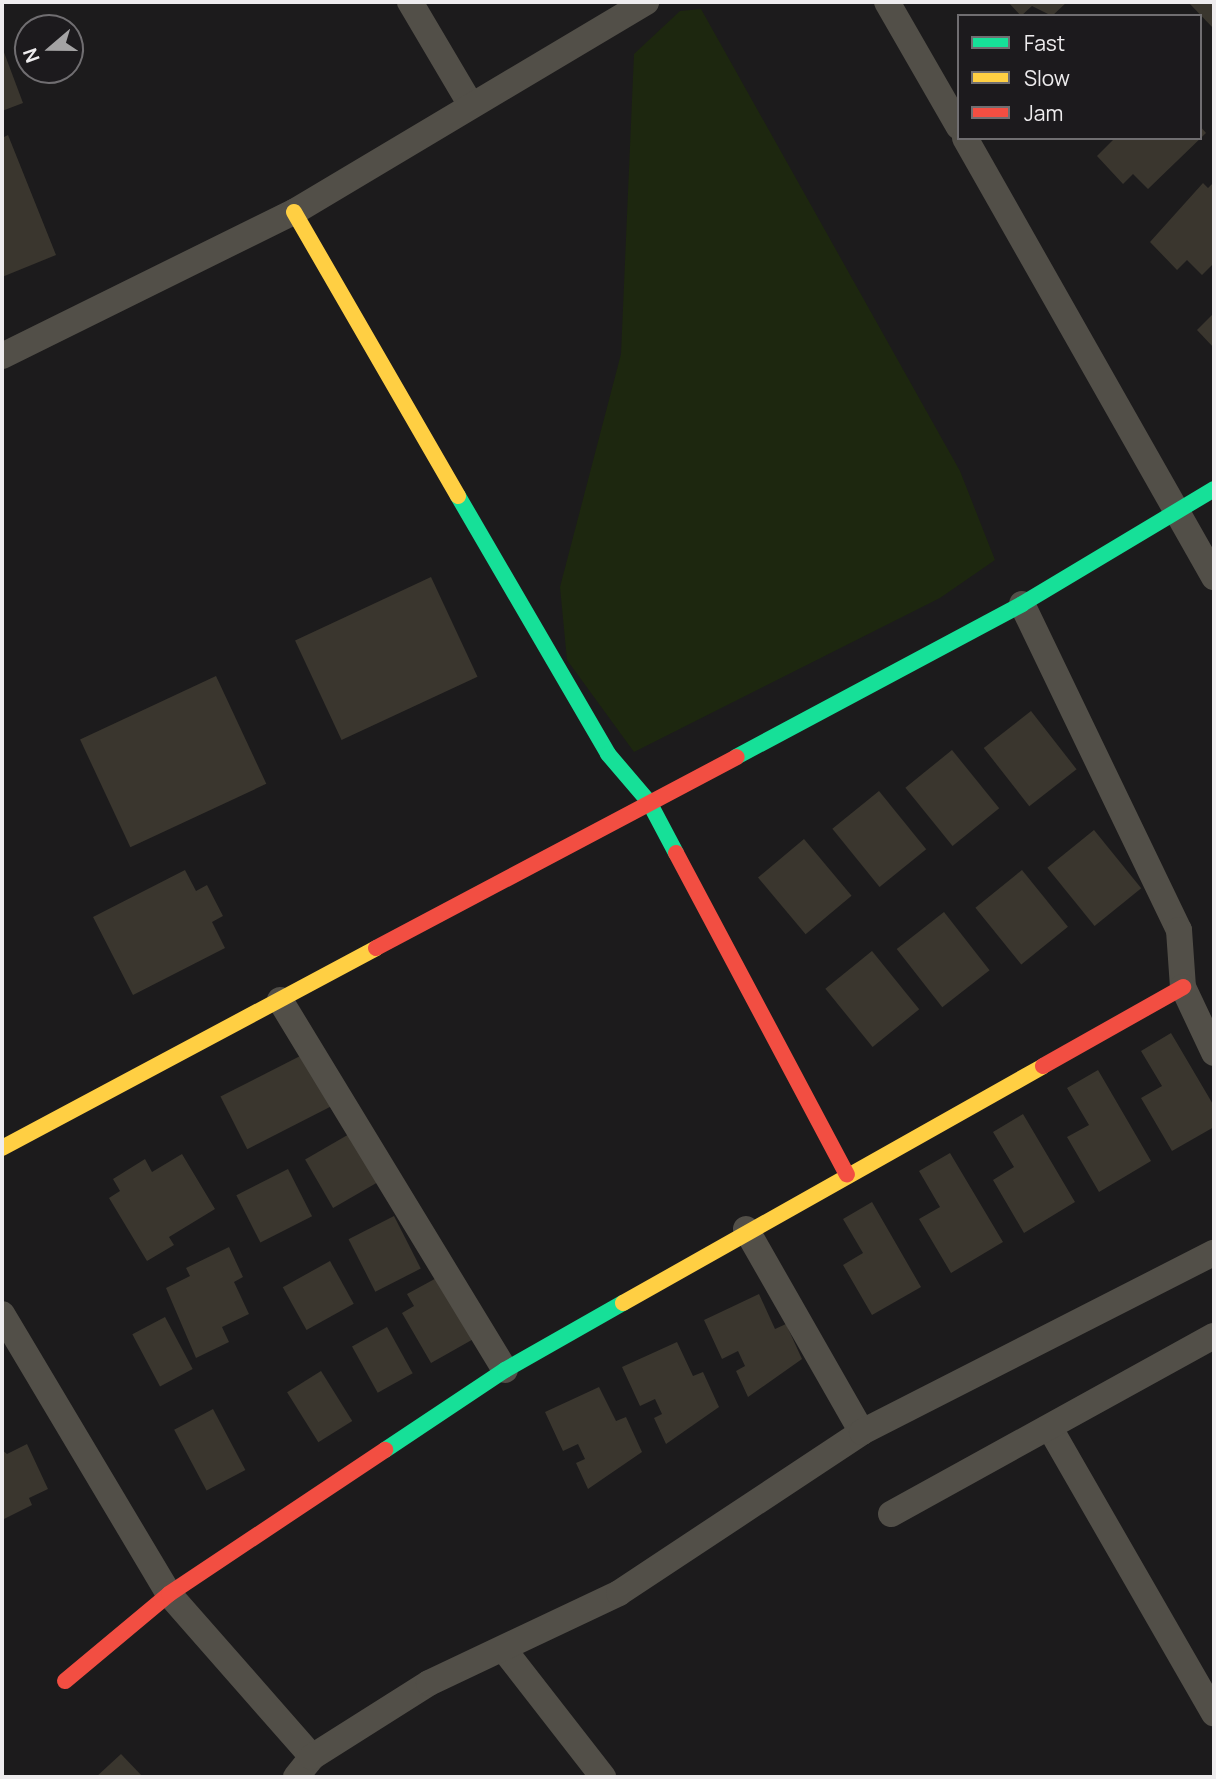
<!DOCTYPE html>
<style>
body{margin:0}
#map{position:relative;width:1216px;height:1779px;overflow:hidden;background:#1c1b1c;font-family:Manrope,sans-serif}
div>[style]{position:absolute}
.green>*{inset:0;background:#1d270f}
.building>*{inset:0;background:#3a362e;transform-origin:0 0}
.street>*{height:26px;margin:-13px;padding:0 13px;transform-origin:13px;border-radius:13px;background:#524f48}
.fast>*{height:16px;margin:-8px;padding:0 8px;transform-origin:8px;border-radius:8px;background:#16e098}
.slow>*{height:16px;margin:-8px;padding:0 8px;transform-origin:8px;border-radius:8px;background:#ffcf43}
.jam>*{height:16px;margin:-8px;padding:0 8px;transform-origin:8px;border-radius:8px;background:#f24e42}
span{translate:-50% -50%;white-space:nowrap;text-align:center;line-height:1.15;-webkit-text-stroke:6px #1c1a1d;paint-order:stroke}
.frame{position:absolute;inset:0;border:4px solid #eeecee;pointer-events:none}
.legend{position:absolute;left:957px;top:14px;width:245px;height:126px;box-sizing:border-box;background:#1c1a1d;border:2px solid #706e71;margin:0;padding:9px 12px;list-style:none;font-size:21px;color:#eeecee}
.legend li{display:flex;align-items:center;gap:14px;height:35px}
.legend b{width:35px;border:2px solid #706e71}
.north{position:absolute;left:14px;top:14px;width:70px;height:70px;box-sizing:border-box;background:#1c1a1d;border:2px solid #706e71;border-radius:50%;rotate:250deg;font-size:19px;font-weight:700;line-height:28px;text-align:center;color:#eeecee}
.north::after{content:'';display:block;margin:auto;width:24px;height:32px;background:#a4a3a4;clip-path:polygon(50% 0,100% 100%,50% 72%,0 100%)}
</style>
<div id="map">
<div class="green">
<i style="clip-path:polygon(701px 9px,960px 471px,995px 560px,940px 598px,634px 752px,567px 660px,560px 587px,621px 354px,634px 54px,680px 11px)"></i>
</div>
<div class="building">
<i style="clip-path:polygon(1008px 2px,1067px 2px,1052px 16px,1032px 6px,1021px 16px)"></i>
<i style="clip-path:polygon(1188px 2px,1214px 2px,1214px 29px)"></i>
<i style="clip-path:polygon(2px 47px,23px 103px,2px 111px)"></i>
<i style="clip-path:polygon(1200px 126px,1206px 133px,1148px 189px,1133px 174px,1123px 184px,1097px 156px,1115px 138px,1200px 138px)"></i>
<i style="clip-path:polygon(8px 135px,56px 255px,2px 277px,2px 138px)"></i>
<i style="clip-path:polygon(1214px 182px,1214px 263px,1202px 275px,1187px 260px,1177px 270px,1150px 242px,1203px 183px,1208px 188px)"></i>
<i style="clip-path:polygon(1214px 313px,1214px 348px,1197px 330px)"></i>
<i style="left:431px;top:577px;width:110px;height:150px;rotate:65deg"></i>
<i style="left:216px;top:676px;width:119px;height:150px;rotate:65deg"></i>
<i style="left:1031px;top:711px;width:74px;height:60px;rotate:52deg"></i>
<i style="left:952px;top:750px;width:75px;height:60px;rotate:51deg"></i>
<i style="left:879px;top:791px;width:75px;height:60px;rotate:51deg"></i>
<i style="left:1094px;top:830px;width:75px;height:60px;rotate:51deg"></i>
<i style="left:804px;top:839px;width:74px;height:60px;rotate:50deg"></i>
<i style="clip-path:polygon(185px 870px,196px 891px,207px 885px,223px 916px,212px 922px,225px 948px,133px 995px,93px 917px)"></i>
<i style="left:1022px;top:870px;width:73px;height:60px;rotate:51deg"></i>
<i style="left:944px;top:912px;width:74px;height:60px;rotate:52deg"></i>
<i style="left:872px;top:951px;width:75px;height:60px;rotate:51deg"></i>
<i style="clip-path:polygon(1171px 1033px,1214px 1106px,1214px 1127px,1172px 1151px,1141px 1098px,1162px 1086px,1141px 1051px)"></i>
<i style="left:306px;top:1053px;width:59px;height:96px;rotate:63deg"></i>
<i style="clip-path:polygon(1098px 1070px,1151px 1161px,1099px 1192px,1067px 1137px,1089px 1125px,1067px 1088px)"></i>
<i style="clip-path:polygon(1023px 1114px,1075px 1202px,1024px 1233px,993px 1180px,1014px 1167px,993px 1132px)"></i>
<i style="left:351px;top:1133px;width:56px;height:53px;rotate:60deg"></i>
<i style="clip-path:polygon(950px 1153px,1003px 1242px,951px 1273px,919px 1219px,940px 1207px,919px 1171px)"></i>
<i style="clip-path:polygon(182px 1154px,215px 1209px,169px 1237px,174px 1245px,147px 1261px,109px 1198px,120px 1191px,113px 1179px,145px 1159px,152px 1172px)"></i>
<i style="left:288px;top:1169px;width:53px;height:58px;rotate:63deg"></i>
<i style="clip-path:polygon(872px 1202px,921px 1287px,872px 1315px,843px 1265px,863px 1253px,843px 1219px)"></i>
<i style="left:394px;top:1216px;width:59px;height:51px;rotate:63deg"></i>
<i style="clip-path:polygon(229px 1247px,243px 1277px,234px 1282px,249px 1314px,222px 1327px,229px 1342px,196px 1358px,166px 1288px,190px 1276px,186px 1268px)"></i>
<i style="left:330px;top:1261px;width:49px;height:54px;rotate:61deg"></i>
<i style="clip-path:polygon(442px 1275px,477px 1337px,431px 1363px,402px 1313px,414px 1306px,407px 1294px)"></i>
<i style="clip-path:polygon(759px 1294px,775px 1329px,786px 1324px,802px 1359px,748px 1397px,736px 1371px,745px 1366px,738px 1351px,722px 1359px,704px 1320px)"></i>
<i style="left:165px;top:1317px;width:59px;height:37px;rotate:62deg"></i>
<i style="left:387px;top:1327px;width:53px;height:40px;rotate:61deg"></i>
<i style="clip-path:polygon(677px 1342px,693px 1376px,703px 1372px,719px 1407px,666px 1444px,654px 1418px,662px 1414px,655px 1399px,640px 1406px,622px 1367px)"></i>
<i style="left:321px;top:1371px;width:59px;height:40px;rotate:58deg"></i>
<i style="clip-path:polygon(599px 1387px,616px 1421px,626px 1417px,642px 1452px,588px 1489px,576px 1463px,585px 1459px,578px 1444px,563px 1451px,545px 1412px)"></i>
<i style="left:213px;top:1409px;width:69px;height:44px;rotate:62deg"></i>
<i style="clip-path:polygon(27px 1444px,48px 1489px,29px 1498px,32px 1505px,2px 1520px,2px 1450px,7px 1454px)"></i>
<i style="clip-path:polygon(121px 1754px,143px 1777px,96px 1777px)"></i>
</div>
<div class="street">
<i style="left:410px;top:2px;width:120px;rotate:59.4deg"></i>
<i style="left:887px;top:2px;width:144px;rotate:60.1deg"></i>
<i style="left:965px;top:138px;width:505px;rotate:60.44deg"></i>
<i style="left:2px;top:356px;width:326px;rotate:-26.3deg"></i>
<i style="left:294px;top:212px;width:410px;rotate:-30.8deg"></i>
<i style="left:1022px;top:604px;width:362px;rotate:64.3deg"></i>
<i style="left:1179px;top:930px;width:57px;rotate:86deg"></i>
<i style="left:1183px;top:987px;width:73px;rotate:64.8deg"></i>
<i style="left:280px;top:1000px;width:433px;rotate:58.7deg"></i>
<i style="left:746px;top:1229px;width:234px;rotate:60.3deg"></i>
<i style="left:2px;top:1314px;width:326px;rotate:59.2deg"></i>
<i style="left:169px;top:1594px;width:217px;rotate:48.7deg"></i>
<i style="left:1051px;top:1430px;width:327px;rotate:60.1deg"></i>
<i style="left:891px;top:1514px;width:369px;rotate:-28.9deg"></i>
<i style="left:505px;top:1651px;width:160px;rotate:52.1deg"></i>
<i style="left:296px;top:1777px;width:26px;rotate:-51deg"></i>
<i style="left:312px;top:1757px;width:138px;rotate:-32.3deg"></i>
<i style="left:429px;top:1683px;width:210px;rotate:-25.3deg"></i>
<i style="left:619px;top:1593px;width:291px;rotate:-33.5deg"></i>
<i style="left:862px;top:1432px;width:395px;rotate:-27deg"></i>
</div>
<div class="fast">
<i style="left:458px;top:496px;width:298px;rotate:59.8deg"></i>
<i style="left:608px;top:754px;width:63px;rotate:49.5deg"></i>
<i style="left:649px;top:802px;width:58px;rotate:62.1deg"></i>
<i style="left:736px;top:757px;width:324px;rotate:-28.1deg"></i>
<i style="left:1022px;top:604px;width:224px;rotate:-30.9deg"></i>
<i style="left:385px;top:1450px;width:144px;rotate:-33.7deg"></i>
<i style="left:505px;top:1370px;width:136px;rotate:-29.6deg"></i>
</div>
<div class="slow">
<i style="left:294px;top:212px;width:328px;rotate:60deg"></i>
<i style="left:2px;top:1148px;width:424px;rotate:-28.1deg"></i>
<i style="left:623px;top:1303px;width:482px;rotate:-29.4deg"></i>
</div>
<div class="jam">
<i style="left:676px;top:853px;width:364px;rotate:62deg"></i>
<i style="left:376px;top:948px;width:408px;rotate:-27.9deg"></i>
<i style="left:1043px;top:1066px;width:161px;rotate:-29.4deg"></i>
<i style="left:65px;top:1681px;width:136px;rotate:-39.9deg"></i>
<i style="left:169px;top:1594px;width:260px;rotate:-33.7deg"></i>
</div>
<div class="frame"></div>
<ul class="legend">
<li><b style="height:9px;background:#16e098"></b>Fast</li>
<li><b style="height:9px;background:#ffcf43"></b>Slow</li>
<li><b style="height:9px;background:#f24e42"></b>Jam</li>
</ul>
<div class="north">N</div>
</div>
